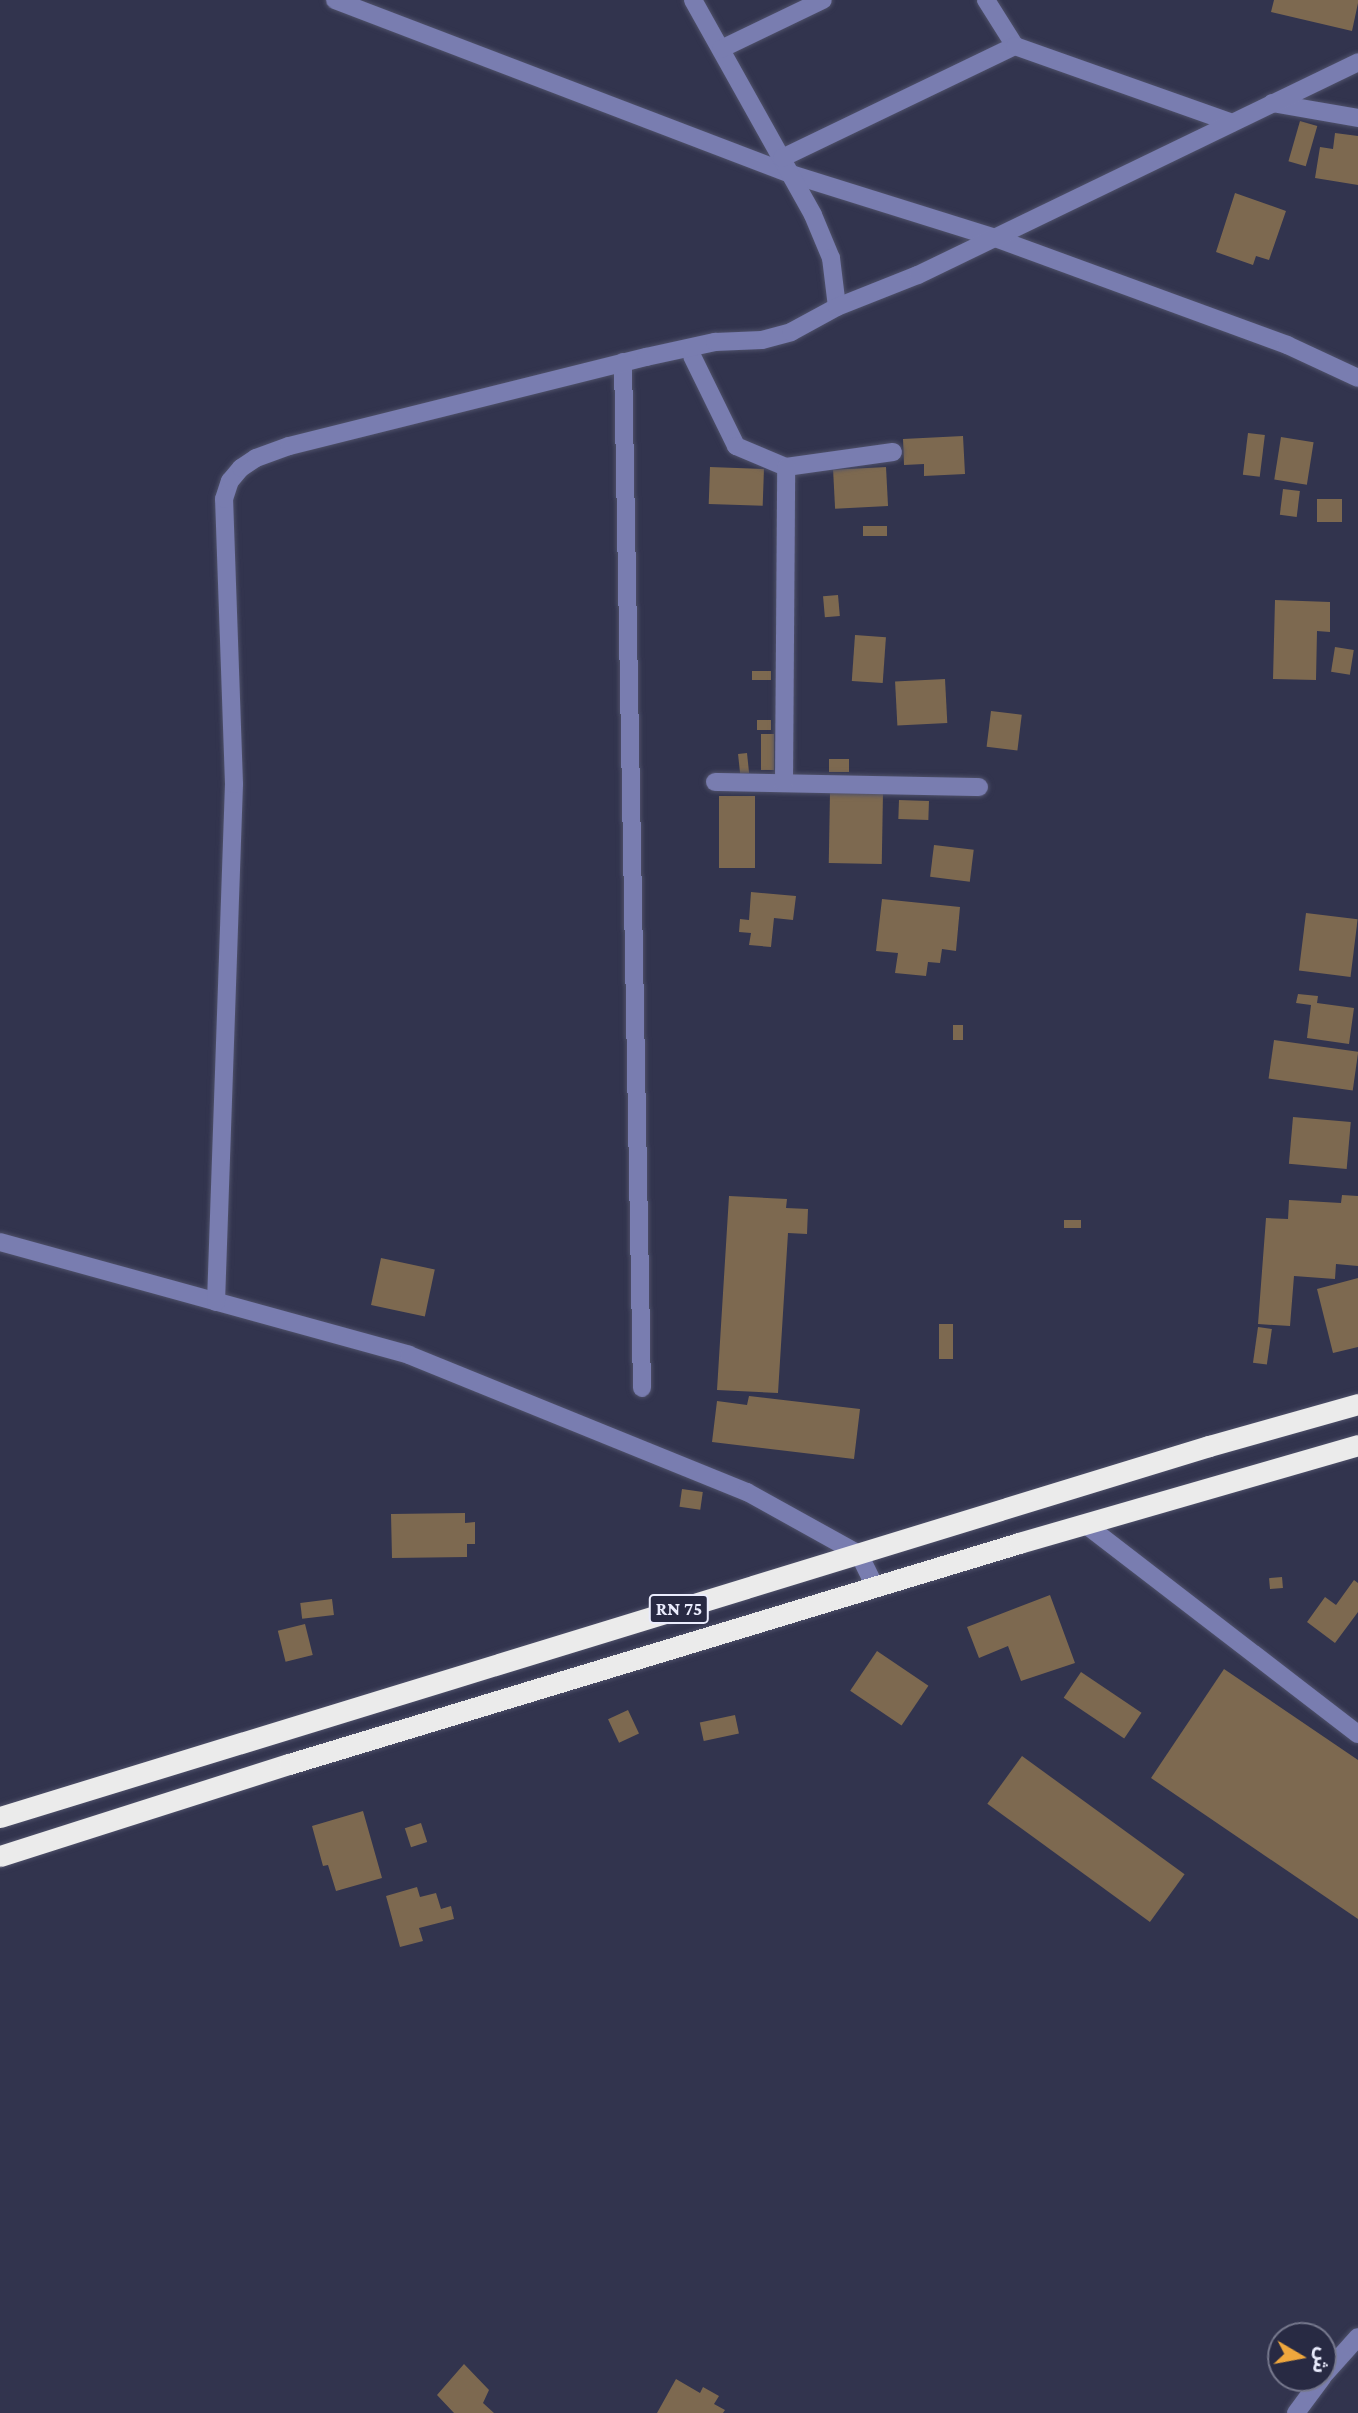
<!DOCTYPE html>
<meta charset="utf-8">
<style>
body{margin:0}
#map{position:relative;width:1358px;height:2413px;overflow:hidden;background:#32344e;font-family:"Crimson Pro","Noto Sans Arabic",serif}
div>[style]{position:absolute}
.building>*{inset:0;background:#7d6950;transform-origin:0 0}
.roads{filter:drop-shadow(0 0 2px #4f516a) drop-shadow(0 0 2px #4f516a)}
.minor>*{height:18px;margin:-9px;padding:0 9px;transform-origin:9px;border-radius:9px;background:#797db0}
.highway>*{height:21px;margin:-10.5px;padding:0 10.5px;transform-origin:10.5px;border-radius:10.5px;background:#ebebeb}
span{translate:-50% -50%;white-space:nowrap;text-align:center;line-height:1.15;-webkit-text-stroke:5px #282a43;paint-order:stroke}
.shield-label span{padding:2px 5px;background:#282a43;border:2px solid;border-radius:5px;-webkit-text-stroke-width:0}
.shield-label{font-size:19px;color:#eaecfd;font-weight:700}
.north{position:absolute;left:1267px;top:2322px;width:70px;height:70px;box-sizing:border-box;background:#282a43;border:2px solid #76788d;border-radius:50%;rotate:100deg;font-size:19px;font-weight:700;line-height:28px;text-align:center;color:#eaecfd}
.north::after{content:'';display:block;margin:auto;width:24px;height:32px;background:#efa73d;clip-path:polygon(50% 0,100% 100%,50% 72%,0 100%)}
</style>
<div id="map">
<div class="building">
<i style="clip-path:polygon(1274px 0,1358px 0,1358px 3px,1352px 31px,1271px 12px)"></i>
<i style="left:1300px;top:121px;width:18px;height:42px;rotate:16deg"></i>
<i style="clip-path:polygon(1335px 133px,1358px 136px,1358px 185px,1315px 178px,1320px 147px,1333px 149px)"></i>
<i style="clip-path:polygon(1235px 193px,1286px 211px,1269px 260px,1256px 256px,1253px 265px,1216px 252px)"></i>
<i style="left:1248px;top:433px;width:17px;height:42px;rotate:7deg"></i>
<i style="clip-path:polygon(963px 436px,965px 474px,924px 476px,924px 464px,904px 465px,903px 439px)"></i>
<i style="left:1281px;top:437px;width:33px;height:43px;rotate:9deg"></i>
<i style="left:710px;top:467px;width:54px;height:37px;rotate:2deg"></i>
<i style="left:886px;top:467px;width:39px;height:53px;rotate:87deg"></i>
<i style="left:1283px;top:489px;width:17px;height:26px;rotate:7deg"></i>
<i style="left:1342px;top:499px;width:23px;height:25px;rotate:90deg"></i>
<i style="left:887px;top:526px;width:10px;height:24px;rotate:90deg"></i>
<i style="left:838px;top:595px;width:21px;height:15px;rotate:85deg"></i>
<i style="clip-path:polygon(1275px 600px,1330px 602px,1330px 632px,1317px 631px,1316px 680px,1273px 679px)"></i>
<i style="left:855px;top:635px;width:31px;height:46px;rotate:4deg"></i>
<i style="left:1335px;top:647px;width:19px;height:25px;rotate:9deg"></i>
<i style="left:752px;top:671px;width:19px;height:9px"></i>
<i style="left:945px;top:679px;width:44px;height:50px;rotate:87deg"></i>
<i style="left:991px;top:711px;width:31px;height:36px;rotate:7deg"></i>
<i style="left:757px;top:720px;width:14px;height:10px"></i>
<i style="left:761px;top:734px;width:13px;height:36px"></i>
<i style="left:747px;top:753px;width:20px;height:9px;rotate:84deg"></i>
<i style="left:849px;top:759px;width:13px;height:20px;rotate:90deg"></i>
<i style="left:830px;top:792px;width:53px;height:71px;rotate:1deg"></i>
<i style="left:719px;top:796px;width:36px;height:72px"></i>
<i style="left:899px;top:800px;width:30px;height:19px;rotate:2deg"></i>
<i style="left:934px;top:845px;width:40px;height:32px;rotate:7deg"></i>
<i style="clip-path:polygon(751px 892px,796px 896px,793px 920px,774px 918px,771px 947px,749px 945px,751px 933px,739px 932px,740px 919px,749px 920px)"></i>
<i style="clip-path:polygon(882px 899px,960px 907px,956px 951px,942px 949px,940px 963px,928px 962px,926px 976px,895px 973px,898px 953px,876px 951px)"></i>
<i style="left:1306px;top:913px;width:52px;height:58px;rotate:7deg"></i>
<i style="clip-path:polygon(1298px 994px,1318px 996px,1317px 1003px,1354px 1008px,1349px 1044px,1307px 1038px,1311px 1005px,1296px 1003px)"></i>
<i style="left:953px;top:1025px;width:10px;height:15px"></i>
<i style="left:1274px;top:1040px;width:85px;height:39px;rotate:8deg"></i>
<i style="left:1293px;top:1117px;width:58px;height:47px;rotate:5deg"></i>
<i style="clip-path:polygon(1342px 1195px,1358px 1196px,1358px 1266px,1336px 1264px,1335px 1279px,1294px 1276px,1290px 1326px,1258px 1324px,1266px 1218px,1288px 1219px,1289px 1200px,1341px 1203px)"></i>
<i style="clip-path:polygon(729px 1196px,787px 1199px,786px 1208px,808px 1209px,807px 1234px,788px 1233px,778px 1393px,717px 1390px)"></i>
<i style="left:1081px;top:1220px;width:8px;height:17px;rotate:90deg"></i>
<i style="left:381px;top:1258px;width:55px;height:48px;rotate:12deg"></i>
<i style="clip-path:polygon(1358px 1278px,1358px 1347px,1333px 1353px,1317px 1289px)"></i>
<i style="left:939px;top:1324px;width:14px;height:35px"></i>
<i style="left:1258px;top:1327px;width:14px;height:36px;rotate:8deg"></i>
<i style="clip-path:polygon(749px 1396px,860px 1409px,854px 1459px,712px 1442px,717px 1401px,747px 1405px)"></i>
<i style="left:682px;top:1489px;width:21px;height:18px;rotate:8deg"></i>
<i style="clip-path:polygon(465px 1513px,465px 1523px,475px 1522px,475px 1544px,467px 1544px,467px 1557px,392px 1558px,391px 1514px)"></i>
<i style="left:1282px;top:1577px;width:11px;height:13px;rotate:85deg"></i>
<i style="clip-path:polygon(1354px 1580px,1358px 1583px,1358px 1612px,1335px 1643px,1307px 1622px,1325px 1597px,1336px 1605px)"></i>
<i style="clip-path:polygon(1050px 1595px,1075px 1663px,1021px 1681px,1008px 1646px,979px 1658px,967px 1627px)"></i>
<i style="left:332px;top:1599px;width:16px;height:32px;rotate:83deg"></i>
<i style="left:305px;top:1624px;width:32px;height:28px;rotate:76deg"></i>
<i style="left:877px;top:1651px;width:62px;height:48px;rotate:34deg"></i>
<i style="clip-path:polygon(1224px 1669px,1358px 1760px,1358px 1919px,1151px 1778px)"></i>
<i style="left:1081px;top:1672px;width:73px;height:31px;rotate:34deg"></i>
<i style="left:628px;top:1710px;width:26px;height:22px;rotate:65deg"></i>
<i style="left:735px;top:1715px;width:19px;height:36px;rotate:78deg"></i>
<i style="left:1022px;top:1756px;width:201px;height:59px;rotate:36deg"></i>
<i style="clip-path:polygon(363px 1811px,382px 1878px,336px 1891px,328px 1865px,323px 1866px,312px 1826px)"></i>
<i style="left:421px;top:1823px;width:20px;height:17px;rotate:72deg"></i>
<i style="clip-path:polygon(417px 1887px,420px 1897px,436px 1893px,441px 1909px,451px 1906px,454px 1919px,419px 1928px,423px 1941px,400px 1947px,386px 1896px)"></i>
<i style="clip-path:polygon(464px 2364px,489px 2390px,483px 2403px,494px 2413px,454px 2413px,437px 2395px)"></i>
<i style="clip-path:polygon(676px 2379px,700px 2393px,703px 2387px,719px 2396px,714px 2404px,725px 2410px,723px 2413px,657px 2413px)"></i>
</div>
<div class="roads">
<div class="minor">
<i style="left:335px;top:0;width:488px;rotate:20.9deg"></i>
<i style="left:791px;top:174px;width:214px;rotate:17.4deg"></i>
<i style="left:995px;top:238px;width:311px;rotate:20.1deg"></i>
<i style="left:1287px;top:345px;width:78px;rotate:24.9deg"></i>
<i style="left:693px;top:0;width:246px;rotate:60.8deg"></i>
<i style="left:813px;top:215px;width:47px;rotate:67.3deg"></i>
<i style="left:831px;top:258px;width:49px;rotate:83deg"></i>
<i style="left:986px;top:0;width:54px;rotate:57.8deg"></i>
<i style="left:721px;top:49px;width:113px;rotate:-25.7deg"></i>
<i style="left:1272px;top:103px;width:87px;rotate:9.9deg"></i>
<i style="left:782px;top:158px;width:259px;rotate:-25.7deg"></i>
<i style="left:1015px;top:46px;width:230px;rotate:19.5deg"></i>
<i style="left:692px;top:356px;width:100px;rotate:63.9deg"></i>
<i style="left:736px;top:446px;width:54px;rotate:22.8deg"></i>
<i style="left:786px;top:467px;width:108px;rotate:-8deg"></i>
<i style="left:623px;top:362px;width:1026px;rotate:88.94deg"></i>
<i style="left:715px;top:782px;width:264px;rotate:1.1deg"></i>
<i style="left:784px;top:783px;width:316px;rotate:-89.6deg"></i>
<i style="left:0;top:1242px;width:424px;rotate:15.4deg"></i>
<i style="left:409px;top:1355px;width:365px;rotate:22.1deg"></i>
<i style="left:747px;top:1492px;width:128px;rotate:29deg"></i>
<i style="left:859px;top:1554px;width:37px;rotate:64deg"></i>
<i style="left:216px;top:1302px;width:518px;rotate:-88.01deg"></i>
<i style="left:234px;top:784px;width:285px;rotate:-92deg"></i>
<i style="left:224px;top:499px;width:19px;rotate:-72deg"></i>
<i style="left:230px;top:481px;width:17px;rotate:-50deg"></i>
<i style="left:241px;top:468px;width:18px;rotate:-34deg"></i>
<i style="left:256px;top:458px;width:35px;rotate:-20deg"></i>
<i style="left:289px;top:446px;width:368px;rotate:-14deg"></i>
<i style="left:646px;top:357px;width:71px;rotate:-12.3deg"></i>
<i style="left:715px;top:342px;width:47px;rotate:-2.4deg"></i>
<i style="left:762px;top:340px;width:30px;rotate:-15deg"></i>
<i style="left:791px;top:332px;width:52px;rotate:-28.5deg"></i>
<i style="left:837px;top:307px;width:87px;rotate:-21.6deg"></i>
<i style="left:918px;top:275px;width:489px;rotate:-25.8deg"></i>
<i style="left:1085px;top:1524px;width:344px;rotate:37.6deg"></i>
<i style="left:1323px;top:2376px;width:52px;rotate:-48.1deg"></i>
<i style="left:1296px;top:2413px;width:44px;rotate:-53.4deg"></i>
</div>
<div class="highway">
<i style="left:0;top:1817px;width:1265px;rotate:-17.06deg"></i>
<i style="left:1209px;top:1446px;width:155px;rotate:-15.7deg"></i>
<i style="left:0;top:1856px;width:303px;rotate:-17.7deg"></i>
<i style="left:289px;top:1764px;width:763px;rotate:-16.84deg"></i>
<i style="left:1019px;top:1543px;width:353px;rotate:-16.1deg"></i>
</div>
</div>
<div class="shield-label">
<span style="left:679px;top:1609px">RN 75</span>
</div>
<div class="north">ش</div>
</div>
